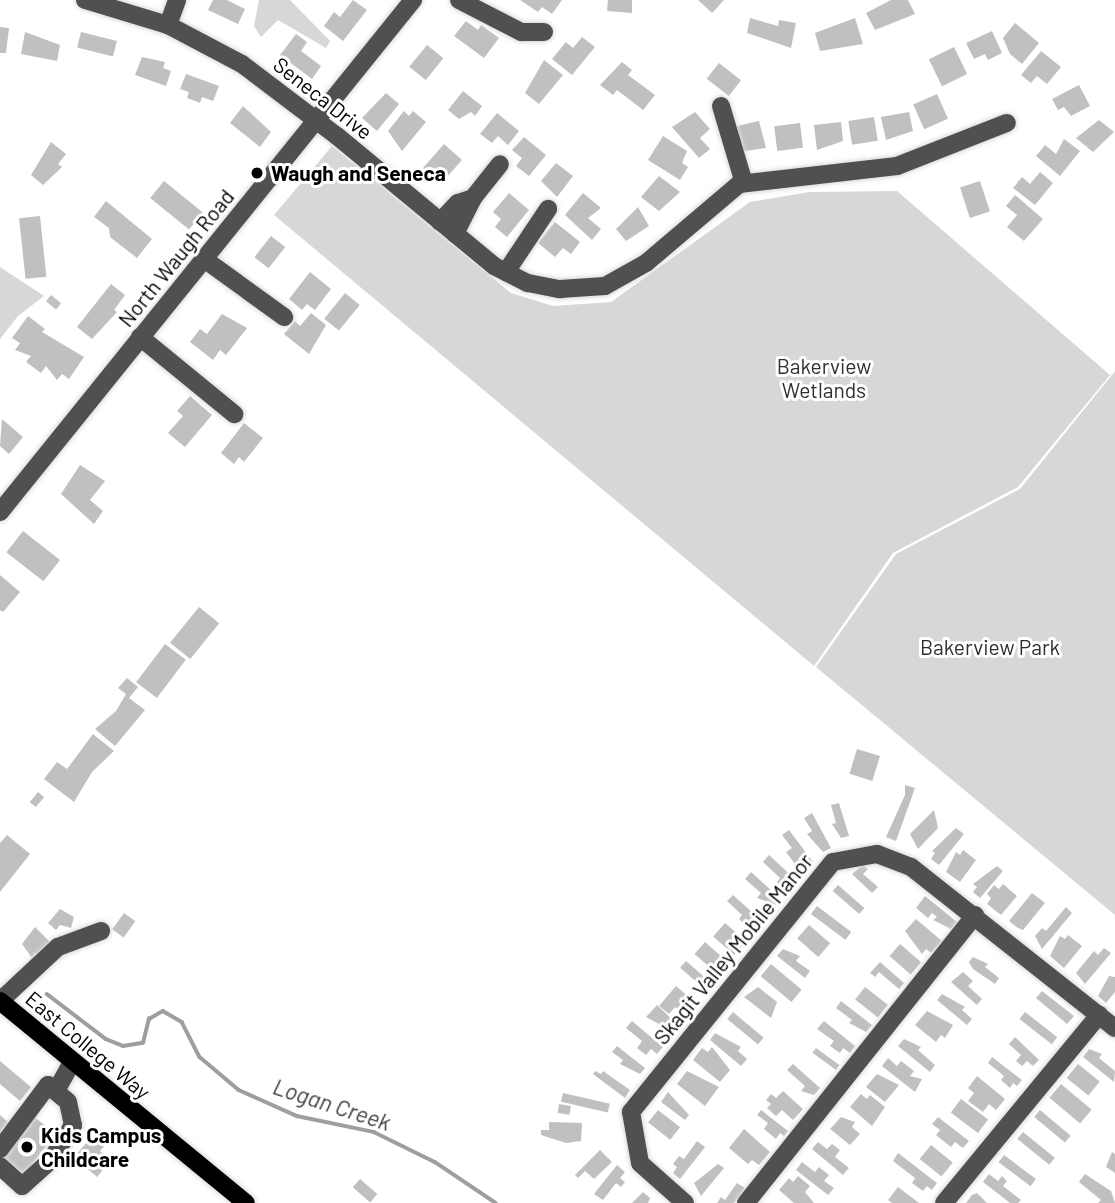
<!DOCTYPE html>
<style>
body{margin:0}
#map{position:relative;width:1115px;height:1203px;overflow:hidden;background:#fff;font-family:Barlow,sans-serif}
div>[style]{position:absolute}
.green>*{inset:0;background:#d7d7d7}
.stream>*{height:3.5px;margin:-1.75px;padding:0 1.75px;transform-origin:1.75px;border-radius:1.75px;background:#9e9e9e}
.building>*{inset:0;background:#c0c0c0;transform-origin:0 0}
.roads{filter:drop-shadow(0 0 2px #dbdbdb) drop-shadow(0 0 2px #dbdbdb)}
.minor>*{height:18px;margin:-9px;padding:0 9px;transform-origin:9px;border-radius:9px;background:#505050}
.major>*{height:18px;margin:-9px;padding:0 9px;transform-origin:9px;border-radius:9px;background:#000}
.dots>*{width:19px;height:19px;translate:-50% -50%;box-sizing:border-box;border:4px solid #fff;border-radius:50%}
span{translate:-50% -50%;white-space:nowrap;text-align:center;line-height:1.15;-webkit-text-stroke:6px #fff;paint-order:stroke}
.street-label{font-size:21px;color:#000}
.poi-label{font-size:21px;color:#000;font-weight:700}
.left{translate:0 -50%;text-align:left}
.park-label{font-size:21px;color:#2e2e2e}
.water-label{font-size:23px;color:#3f3f3f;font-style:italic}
</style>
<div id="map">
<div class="green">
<i style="clip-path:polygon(259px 0,290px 0,330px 41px,326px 48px,278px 20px,261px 37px,254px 26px)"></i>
<i style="clip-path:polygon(332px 146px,511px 293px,553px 306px,611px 302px,750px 202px,809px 192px,897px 191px,1110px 375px,1018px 487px,893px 553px,814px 666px,274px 215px)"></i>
<i style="clip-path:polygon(0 267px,44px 296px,18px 316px,0 339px)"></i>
<i style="clip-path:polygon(1115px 371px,1115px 915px,816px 667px,896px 554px,1020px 489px)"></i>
</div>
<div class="stream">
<i style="left:47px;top:994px;width:74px;rotate:37.3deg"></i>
<i style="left:106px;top:1039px;width:18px;rotate:22deg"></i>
<i style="left:123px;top:1046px;width:20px;rotate:-9deg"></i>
<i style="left:143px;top:1043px;width:25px;rotate:-76deg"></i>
<i style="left:149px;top:1019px;width:16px;rotate:-30deg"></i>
<i style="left:163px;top:1011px;width:22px;rotate:30deg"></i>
<i style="left:182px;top:1022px;width:39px;rotate:63deg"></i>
<i style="left:200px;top:1057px;width:51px;rotate:40.2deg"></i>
<i style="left:239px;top:1090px;width:64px;rotate:24.1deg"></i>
<i style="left:297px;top:1116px;width:79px;rotate:11.7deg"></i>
<i style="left:374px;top:1132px;width:68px;rotate:26.2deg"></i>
<i style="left:435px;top:1162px;width:73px;rotate:33.9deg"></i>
</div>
<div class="building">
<i style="clip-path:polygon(213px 0,227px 0,245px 9px,238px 24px,208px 10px)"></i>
<i style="clip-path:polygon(353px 0,367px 10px,343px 41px,324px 26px,334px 12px,340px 17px)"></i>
<i style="clip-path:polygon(520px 0,562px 0,552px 14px,542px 7px,538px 12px)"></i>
<i style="clip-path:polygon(608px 0,632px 0,632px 13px,607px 11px)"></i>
<i style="clip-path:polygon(698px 0,724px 0,712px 13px)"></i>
<i style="clip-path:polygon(891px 0,908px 0,915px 14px,875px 30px,866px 13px)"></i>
<i style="clip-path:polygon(750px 18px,778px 26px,779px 20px,796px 23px,791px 48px,747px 33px)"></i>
<i style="clip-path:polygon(855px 18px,863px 44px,820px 51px,815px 33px)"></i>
<i style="clip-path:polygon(466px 21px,478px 30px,481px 25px,499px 38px,484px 58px,454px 36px)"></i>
<i style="clip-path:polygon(1015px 23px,1039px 43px,1022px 64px,1010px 54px,1003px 38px)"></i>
<i style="clip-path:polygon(0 27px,9px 28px,6px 53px,0 53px)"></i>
<i style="clip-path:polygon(992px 31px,1002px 53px,988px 60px,985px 54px,974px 59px,966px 43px)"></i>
<i style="clip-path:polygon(25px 32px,60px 45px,57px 61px,21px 54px)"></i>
<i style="left:81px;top:32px;width:37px;height:16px;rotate:14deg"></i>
<i style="clip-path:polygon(296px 34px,307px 42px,301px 51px,321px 66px,312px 79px,280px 55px)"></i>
<i style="clip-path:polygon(582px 37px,595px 47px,572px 75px,552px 59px,566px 42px,573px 48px)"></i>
<i style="left:427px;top:45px;width:21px;height:28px;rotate:39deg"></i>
<i style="left:954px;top:47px;width:30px;height:28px;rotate:64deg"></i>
<i style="clip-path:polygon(1041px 51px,1061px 67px,1047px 84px,1037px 76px,1031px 83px,1021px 75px)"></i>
<i style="clip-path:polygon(142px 57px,165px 62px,163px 68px,171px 71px,166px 86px,135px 75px)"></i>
<i style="clip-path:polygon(544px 60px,563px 75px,539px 104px,525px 93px)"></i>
<i style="clip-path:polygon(622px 62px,632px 70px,628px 75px,655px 95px,643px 110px,617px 90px,613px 95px,600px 85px)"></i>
<i style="left:719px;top:63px;width:28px;height:20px;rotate:38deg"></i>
<i style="clip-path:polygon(186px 74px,219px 86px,213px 101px,202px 97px,200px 103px,187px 98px,189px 92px,180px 89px)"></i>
<i style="clip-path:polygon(1079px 85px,1090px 106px,1071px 116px,1064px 107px,1058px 110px,1052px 99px)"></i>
<i style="clip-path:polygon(463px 91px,482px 106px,475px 116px,471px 112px,459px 119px,448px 110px)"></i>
<i style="clip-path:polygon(386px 93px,399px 104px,377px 131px,362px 118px)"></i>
<i style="left:937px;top:94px;width:27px;height:26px;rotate:66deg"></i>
<i style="clip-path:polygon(243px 106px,271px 132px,260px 147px,230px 123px)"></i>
<i style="clip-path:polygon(404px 111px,409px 116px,413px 111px,426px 122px,402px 151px,388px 131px)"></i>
<i style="clip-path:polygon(695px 112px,710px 129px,700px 138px,710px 149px,699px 158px,672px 127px)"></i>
<i style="clip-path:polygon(909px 112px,913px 131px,886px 140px,881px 117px)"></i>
<i style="clip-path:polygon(497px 113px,519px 131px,508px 145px,498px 136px,492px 143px,480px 134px)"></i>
<i style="left:874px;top:117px;width:24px;height:26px;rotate:81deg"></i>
<i style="clip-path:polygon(1099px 120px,1114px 132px,1093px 152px,1076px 138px)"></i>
<i style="clip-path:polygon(759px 121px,766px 148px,739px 152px,737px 126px)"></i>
<i style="clip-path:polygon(841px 122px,843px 141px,817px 150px,814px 125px)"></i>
<i style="left:800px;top:123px;width:25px;height:26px;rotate:83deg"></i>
<i style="clip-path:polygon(663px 136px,687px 151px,682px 163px,688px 167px,680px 180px,648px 160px)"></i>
<i style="clip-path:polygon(524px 137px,546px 155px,529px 176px,516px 166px,522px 158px,512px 150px)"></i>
<i style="clip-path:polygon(1064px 139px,1080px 151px,1060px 176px,1036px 156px,1045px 145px,1056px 154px)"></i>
<i style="clip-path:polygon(51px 142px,66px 154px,58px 164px,62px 167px,43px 185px,31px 175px)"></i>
<i style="clip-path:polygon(444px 144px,462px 160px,446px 178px,438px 170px,433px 176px,423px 168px)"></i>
<i style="clip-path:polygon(556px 163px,573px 176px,557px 197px,541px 181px)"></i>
<i style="clip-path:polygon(1040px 172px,1053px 183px,1035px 205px,1013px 188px,1022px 177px,1030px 184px)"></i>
<i style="clip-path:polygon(659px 176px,680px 192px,659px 211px,641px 197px)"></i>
<i style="left:164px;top:181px;width:50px;height:22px;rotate:39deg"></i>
<i style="left:980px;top:181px;width:32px;height:21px;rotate:72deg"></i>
<i style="clip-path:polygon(509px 193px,529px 210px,507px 237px,495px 227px,501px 219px,493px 212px)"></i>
<i style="clip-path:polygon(583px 193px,601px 208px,588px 218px,601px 229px,592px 240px,565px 215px)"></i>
<i style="clip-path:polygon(1015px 195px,1043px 219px,1024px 241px,1007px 227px,1017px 215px,1006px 206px)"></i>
<i style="clip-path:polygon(106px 201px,152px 239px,137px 258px,110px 237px,109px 228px,94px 217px)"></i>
<i style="clip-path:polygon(638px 207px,649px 226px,626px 241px,616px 229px)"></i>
<i style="left:40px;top:216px;width:61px;height:21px;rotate:84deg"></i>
<i style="clip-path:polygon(555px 222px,580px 242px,571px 254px,563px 248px,555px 257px,538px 243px)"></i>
<i style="left:271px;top:236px;width:18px;height:27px;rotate:38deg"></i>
<i style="clip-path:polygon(310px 272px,331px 289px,315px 310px,307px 304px,302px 310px,289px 299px)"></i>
<i style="clip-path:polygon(111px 284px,125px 295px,114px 310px,117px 312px,92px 339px,77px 327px)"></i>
<i style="left:345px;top:293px;width:19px;height:33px;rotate:39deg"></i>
<i style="left:51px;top:295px;width:13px;height:8px;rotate:39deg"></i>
<i style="clip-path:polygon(311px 313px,326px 325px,309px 354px,284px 334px,295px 321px,300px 326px)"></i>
<i style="clip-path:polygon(222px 314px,247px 328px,226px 355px,220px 350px,213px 360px,190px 342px,200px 329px,207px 334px)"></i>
<i style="clip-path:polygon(28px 316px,45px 329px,42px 332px,84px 357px,69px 379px,62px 374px,57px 380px,46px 366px,41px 373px,26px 362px,31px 356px,15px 350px,20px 343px,12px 338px)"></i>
<i style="clip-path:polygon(190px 396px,212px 415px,185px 447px,168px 433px,183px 416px,177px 411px)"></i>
<i style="clip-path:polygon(2px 419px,23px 437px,9px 454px,0 446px)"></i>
<i style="clip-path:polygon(244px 423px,263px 438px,244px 462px,239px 457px,234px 464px,221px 453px)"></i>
<i style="clip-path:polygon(80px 465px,105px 481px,90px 500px,103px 511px,94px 524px,61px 494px)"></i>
<i style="left:23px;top:531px;width:47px;height:27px;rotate:38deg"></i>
<i style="clip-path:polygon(0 575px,20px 592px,3px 612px,0 610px)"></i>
<i style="left:199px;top:607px;width:26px;height:46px;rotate:39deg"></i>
<i style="left:165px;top:644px;width:26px;height:48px;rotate:37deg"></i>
<i style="clip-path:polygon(127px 678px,138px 687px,129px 698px,145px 710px,115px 746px,95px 729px,116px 711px,126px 694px,118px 688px)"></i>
<i style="clip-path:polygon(93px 734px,114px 751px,92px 772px,74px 802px,44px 779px,57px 762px,67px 769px)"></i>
<i style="left:857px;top:749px;width:24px;height:26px;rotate:17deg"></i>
<i style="clip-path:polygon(905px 785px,915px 788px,896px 841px,886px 837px,905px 795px)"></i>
<i style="left:38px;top:792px;width:8px;height:13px;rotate:40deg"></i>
<i style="clip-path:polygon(839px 803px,849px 836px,841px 838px,832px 824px,836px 823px,831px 805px)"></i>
<i style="clip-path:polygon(934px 810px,938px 828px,918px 849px,910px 834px)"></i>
<i style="clip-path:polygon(812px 813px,831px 848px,823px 852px,807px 834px,812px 831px,804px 818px)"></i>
<i style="clip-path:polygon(956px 828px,964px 834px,939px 865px,931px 859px,935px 853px,932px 851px)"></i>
<i style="clip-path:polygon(789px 830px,813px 862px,800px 871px,786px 852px,792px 848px,782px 835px)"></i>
<i style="clip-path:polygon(7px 835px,30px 854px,0 892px,0 843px)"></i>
<i style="clip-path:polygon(963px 850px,976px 860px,960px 882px,946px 872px,956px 852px,960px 855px)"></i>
<i style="clip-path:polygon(769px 855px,797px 881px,791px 887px,787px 884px,784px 889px,777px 882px,780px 878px,763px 862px)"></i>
<i style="clip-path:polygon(863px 865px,868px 869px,863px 874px,878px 887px,872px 893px,852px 874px)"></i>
<i style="clip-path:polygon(997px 866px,1003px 871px,980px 898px,973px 892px,977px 887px,973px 884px)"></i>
<i style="clip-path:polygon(751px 872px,781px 899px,776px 905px,757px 898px,761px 893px,745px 879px)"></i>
<i style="clip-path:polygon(1003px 884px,1017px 896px,1001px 915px,987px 904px,991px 898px,987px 894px,994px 885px,999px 889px)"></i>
<i style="left:838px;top:885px;width:35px;height:8px;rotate:41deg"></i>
<i style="clip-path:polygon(1032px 893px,1045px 903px,1023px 930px,1018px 928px,1009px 921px)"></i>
<i style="clip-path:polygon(733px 895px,763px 922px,757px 928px,753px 925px,749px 929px,739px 919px,742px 915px,727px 901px)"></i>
<i style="clip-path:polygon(925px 896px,957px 922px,951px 929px,933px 920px,937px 917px,932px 913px,928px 918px,916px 908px)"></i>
<i style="left:817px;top:906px;width:43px;height:10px;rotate:37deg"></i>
<i style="clip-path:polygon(1066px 907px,1072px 913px,1042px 949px,1035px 936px,1042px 928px,1046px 931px)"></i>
<i style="clip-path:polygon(60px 909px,74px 917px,71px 928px,60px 925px,56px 930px,48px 923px)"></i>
<i style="left:124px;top:913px;width:14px;height:20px;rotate:36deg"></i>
<i style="clip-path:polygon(916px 919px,942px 941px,931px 953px,926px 949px,922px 954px,905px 931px)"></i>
<i style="left:725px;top:923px;width:28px;height:18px;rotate:41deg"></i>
<i style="left:809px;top:925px;width:28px;height:18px;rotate:41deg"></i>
<i style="clip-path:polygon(35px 927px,52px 944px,41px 958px,35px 953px,32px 958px,22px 944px)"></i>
<i style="clip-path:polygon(1068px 935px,1082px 946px,1064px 968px,1050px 956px,1060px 936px,1065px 939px)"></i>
<i style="left:705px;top:942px;width:30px;height:16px;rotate:41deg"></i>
<i style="left:900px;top:944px;width:28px;height:16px;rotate:41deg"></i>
<i style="clip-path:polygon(1104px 948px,1111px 953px,1085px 984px,1076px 973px,1094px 951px,1098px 955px)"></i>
<i style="clip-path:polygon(783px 949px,800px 956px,796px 961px,810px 971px,805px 978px,777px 956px)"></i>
<i style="clip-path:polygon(973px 957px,988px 964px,985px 967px,999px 978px,995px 984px,973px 969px,969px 962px)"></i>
<i style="left:686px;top:961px;width:35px;height:9px;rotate:41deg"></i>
<i style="clip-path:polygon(880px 962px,904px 983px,899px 989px,879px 972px,875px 977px,870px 973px)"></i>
<i style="left:771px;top:964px;width:40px;height:16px;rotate:40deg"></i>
<i style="clip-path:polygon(963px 972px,973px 981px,968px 986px,982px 999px,977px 1005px,951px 982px)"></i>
<i style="clip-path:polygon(1109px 976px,1115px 977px,1115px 992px,1106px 1003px,1098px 996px)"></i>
<i style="clip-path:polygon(676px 986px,696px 1003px,686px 1016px,675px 1007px,669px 1014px,659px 1006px)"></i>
<i style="clip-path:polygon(758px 987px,777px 1002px,771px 1018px,744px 997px)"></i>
<i style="left:865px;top:987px;width:29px;height:16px;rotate:38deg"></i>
<i style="clip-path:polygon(1042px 991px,1074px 1016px,1067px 1024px,1036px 998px)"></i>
<i style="clip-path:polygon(942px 994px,965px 1007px,962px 1010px,972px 1019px,967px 1025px,937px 1000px)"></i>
<i style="clip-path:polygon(841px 1001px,872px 1025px,866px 1032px,849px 1023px,852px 1020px,836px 1008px)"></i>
<i style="clip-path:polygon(657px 1005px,679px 1026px,674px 1032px,646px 1017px)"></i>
<i style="clip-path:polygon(927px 1011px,953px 1025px,945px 1038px,941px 1035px,936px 1042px,915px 1025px)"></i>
<i style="left:733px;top:1012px;width:40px;height:9px;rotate:40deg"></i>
<i style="left:1025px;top:1012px;width:41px;height:9px;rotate:38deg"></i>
<i style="clip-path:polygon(632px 1021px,663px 1047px,657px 1054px,651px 1049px,646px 1055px,637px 1048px,642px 1041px,626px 1028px)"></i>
<i style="clip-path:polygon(824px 1021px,855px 1046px,850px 1053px,843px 1048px,840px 1053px,830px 1046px,834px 1041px,817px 1029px)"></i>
<i style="clip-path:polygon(715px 1033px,741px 1047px,738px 1051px,747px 1059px,741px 1066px,710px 1040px)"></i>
<i style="clip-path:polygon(1015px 1037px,1039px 1060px,1033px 1066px,1027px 1061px,1022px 1066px,1016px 1061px,1021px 1055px,1009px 1044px)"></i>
<i style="clip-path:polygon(904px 1039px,921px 1047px,918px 1050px,935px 1065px,930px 1072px,898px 1046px)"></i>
<i style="clip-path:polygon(617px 1046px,645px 1068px,640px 1074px,620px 1064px,623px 1060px,612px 1052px)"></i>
<i style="clip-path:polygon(712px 1047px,730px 1070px,720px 1082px,693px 1060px,702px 1048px,708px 1052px)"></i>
<i style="left:816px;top:1048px;width:29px;height:6px;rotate:36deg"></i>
<i style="clip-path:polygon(1089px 1049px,1102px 1054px,1099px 1058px,1115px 1071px,1114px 1082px,1083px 1057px)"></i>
<i style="clip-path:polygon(992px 1057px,1022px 1080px,1017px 1086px,1013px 1083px,1010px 1088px,1001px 1080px,1004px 1076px,988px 1063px)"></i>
<i style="clip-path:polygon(888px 1058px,897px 1066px,901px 1061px,914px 1071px,910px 1076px,922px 1079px,915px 1092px,882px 1066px)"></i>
<i style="clip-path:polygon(0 1061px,31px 1087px,20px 1101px,0 1084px)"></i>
<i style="clip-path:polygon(793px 1064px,820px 1088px,814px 1095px,801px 1091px,805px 1086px,787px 1070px)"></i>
<i style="left:1078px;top:1064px;width:28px;height:18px;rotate:39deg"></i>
<i style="clip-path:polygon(595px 1071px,601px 1074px,603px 1071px,630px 1090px,625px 1098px,593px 1074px)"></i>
<i style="clip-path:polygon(687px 1071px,719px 1087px,705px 1106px,677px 1084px)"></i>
<i style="clip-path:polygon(877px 1074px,899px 1085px,885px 1102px,866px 1087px)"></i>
<i style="clip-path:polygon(977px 1076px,1005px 1099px,996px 1110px,989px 1104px,983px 1112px,968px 1101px,974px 1093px,968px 1088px)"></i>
<i style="left:1061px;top:1084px;width:40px;height:18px;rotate:40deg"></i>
<i style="clip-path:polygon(783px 1091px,803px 1109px,793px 1120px,782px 1110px,776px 1116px,767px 1108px,771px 1104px,766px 1100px,771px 1094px,776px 1098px)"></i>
<i style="clip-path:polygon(668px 1092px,689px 1115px,685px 1120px,661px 1102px)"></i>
<i style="left:563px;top:1093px;width:48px;height:9px;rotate:13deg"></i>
<i style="clip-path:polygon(861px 1094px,867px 1099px,870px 1095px,885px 1107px,872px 1126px,850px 1107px)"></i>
<i style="left:961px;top:1099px;width:34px;height:17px;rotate:37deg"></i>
<i style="left:559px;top:1104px;width:12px;height:9px;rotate:9deg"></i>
<i style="left:658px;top:1110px;width:28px;height:16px;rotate:38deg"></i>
<i style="clip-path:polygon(761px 1110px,788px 1131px,784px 1136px,780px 1133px,776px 1139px,764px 1129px,768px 1123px,757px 1115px)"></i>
<i style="left:1040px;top:1110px;width:40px;height:9px;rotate:40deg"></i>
<i style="clip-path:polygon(0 1115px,8px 1122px,0 1132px)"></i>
<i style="left:33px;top:1116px;width:29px;height:53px;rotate:38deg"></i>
<i style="clip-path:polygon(841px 1117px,855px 1122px,852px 1127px,860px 1134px,850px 1145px,830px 1129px)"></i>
<i style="clip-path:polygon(938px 1117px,969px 1141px,963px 1148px,955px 1142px,951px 1147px,936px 1135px,940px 1130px,932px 1124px)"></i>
<i style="clip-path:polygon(549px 1122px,582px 1123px,581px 1141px,566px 1143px,541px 1135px,541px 1130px,549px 1130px)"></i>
<i style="clip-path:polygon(744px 1129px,770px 1152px,759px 1165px,752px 1160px,748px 1164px,729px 1148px)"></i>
<i style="left:1023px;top:1132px;width:41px;height:9px;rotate:39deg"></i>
<i style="clip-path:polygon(93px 1135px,105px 1145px,100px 1151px,111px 1160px,97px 1177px,74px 1157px)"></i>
<i style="clip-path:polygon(697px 1141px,705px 1147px,680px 1179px,673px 1173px,677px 1167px,673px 1164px,679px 1156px,684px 1159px)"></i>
<i style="clip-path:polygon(818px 1142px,827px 1149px,832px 1144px,840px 1150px,835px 1157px,849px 1168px,843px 1175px,812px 1149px)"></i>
<i style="left:931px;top:1145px;width:28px;height:18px;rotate:39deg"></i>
<i style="clip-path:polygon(600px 1150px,612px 1162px,594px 1179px,585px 1171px,578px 1178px,575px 1175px)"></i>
<i style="clip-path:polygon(1112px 1152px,1115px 1154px,1115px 1173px,1106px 1167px)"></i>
<i style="clip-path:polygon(898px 1153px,937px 1183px,932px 1190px,927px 1186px,923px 1191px,912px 1183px,915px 1178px,893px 1161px)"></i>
<i style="left:1004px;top:1155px;width:40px;height:9px;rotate:37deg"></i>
<i style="clip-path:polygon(802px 1162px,815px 1172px,819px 1167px,829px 1175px,824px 1181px,834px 1188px,828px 1195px,796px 1170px)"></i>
<i style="clip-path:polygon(718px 1164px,724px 1168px,701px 1196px,694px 1183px)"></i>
<i style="clip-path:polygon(617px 1165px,625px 1172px,620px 1178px,625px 1182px,621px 1187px,616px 1183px,603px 1200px,594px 1194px)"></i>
<i style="clip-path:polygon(989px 1174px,998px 1181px,1002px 1176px,1007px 1181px,1003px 1186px,1021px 1200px,1018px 1203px,1010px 1203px,983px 1182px)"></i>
<i style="clip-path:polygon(1085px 1174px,1111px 1191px,1115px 1203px,1098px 1203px,1101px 1200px,1079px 1182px)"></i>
<i style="clip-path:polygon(798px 1176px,810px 1186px,805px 1192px,814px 1203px,794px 1203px,779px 1190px,789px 1178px,793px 1182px)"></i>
<i style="left:360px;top:1179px;width:23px;height:11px;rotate:41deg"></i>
<i style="clip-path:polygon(737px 1183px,745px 1188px,734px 1203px,717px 1203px,721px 1197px,725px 1200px)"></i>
<i style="clip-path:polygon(898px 1187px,919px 1203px,892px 1203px,888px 1200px)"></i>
<i style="clip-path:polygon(643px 1192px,650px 1198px,648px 1203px,632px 1203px)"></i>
<i style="clip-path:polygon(977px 1193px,987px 1203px,966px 1203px,972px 1195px)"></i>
</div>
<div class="roads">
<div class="minor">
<i style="left:85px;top:0;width:87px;rotate:16.8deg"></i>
<i style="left:168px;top:25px;width:84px;rotate:27.8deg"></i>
<i style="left:242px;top:64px;width:119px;rotate:37.2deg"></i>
<i style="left:337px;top:136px;width:204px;rotate:39.6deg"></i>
<i style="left:494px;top:266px;width:38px;rotate:27deg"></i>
<i style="left:528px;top:283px;width:33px;rotate:11deg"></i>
<i style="left:560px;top:289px;width:45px;rotate:-3.8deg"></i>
<i style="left:605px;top:286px;width:47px;rotate:-29.3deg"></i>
<i style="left:646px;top:263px;width:122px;rotate:-40.3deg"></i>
<i style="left:739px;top:184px;width:159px;rotate:-6.5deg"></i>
<i style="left:897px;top:166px;width:118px;rotate:-21.4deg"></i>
<i style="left:459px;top:0;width:70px;rotate:27.3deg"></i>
<i style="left:521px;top:32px;width:23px"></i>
<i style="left:168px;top:25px;width:27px;rotate:-70deg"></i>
<i style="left:721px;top:106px;width:80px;rotate:73.4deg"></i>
<i style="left:440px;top:222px;width:26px;rotate:-47deg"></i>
<i style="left:458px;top:203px;width:16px;rotate:-18deg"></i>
<i style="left:455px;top:234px;width:40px;rotate:-63.4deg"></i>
<i style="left:473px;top:198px;width:43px;rotate:-51.5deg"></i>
<i style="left:204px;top:259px;width:99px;rotate:35.9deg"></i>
<i style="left:506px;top:272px;width:76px;rotate:-56.3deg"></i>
<i style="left:140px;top:337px;width:122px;rotate:39.3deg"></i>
<i style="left:0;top:512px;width:658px;rotate:-51.11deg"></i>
<i style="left:0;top:1001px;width:79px;rotate:-43deg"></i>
<i style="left:58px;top:947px;width:46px;rotate:-20.4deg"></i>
<i style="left:56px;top:1091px;width:33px;rotate:-61deg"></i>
<i style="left:0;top:1149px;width:80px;rotate:-53.1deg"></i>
<i style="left:48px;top:1085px;width:26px;rotate:40deg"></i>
<i style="left:68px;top:1102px;width:24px;rotate:78deg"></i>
<i style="left:73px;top:1125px;width:41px;rotate:122.2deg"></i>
<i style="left:51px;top:1160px;width:39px;rotate:138deg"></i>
<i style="left:22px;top:1186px;width:30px;rotate:-138deg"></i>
<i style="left:685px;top:1203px;width:60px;rotate:-138.4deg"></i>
<i style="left:640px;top:1163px;width:52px;rotate:-100deg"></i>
<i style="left:631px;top:1112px;width:321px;rotate:-51.1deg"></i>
<i style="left:833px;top:862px;width:45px;rotate:-10.3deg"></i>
<i style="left:877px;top:854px;width:36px;rotate:21deg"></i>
<i style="left:911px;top:867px;width:260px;rotate:38.3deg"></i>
<i style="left:746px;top:1203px;width:368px;rotate:-51.5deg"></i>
<i style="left:944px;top:1203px;width:244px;rotate:-50.5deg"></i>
</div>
<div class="major">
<i style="left:0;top:1001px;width:318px;rotate:39.4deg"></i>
</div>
</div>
<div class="dots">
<i style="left:257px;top:173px;background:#000"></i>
<i style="left:27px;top:1147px;background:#000"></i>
</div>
<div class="street-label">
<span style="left:323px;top:98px;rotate:38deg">Seneca Drive</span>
<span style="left:176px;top:258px;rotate:-51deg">North Waugh Road</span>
<span style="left:733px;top:949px;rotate:-51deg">Skagit Valley Mobile Manor</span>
<span style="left:88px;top:1045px;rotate:40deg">East College Way</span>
</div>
<div class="poi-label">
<span class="left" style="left:271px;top:173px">Waugh and Seneca</span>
<span class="left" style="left:41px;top:1147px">Kids Campus<br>Childcare</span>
</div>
<div class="park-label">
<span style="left:824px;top:378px">Bakerview<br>Wetlands</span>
<span style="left:990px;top:647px">Bakerview Park</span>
</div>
<div class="water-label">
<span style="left:332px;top:1104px;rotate:18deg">Logan Creek</span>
</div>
</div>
